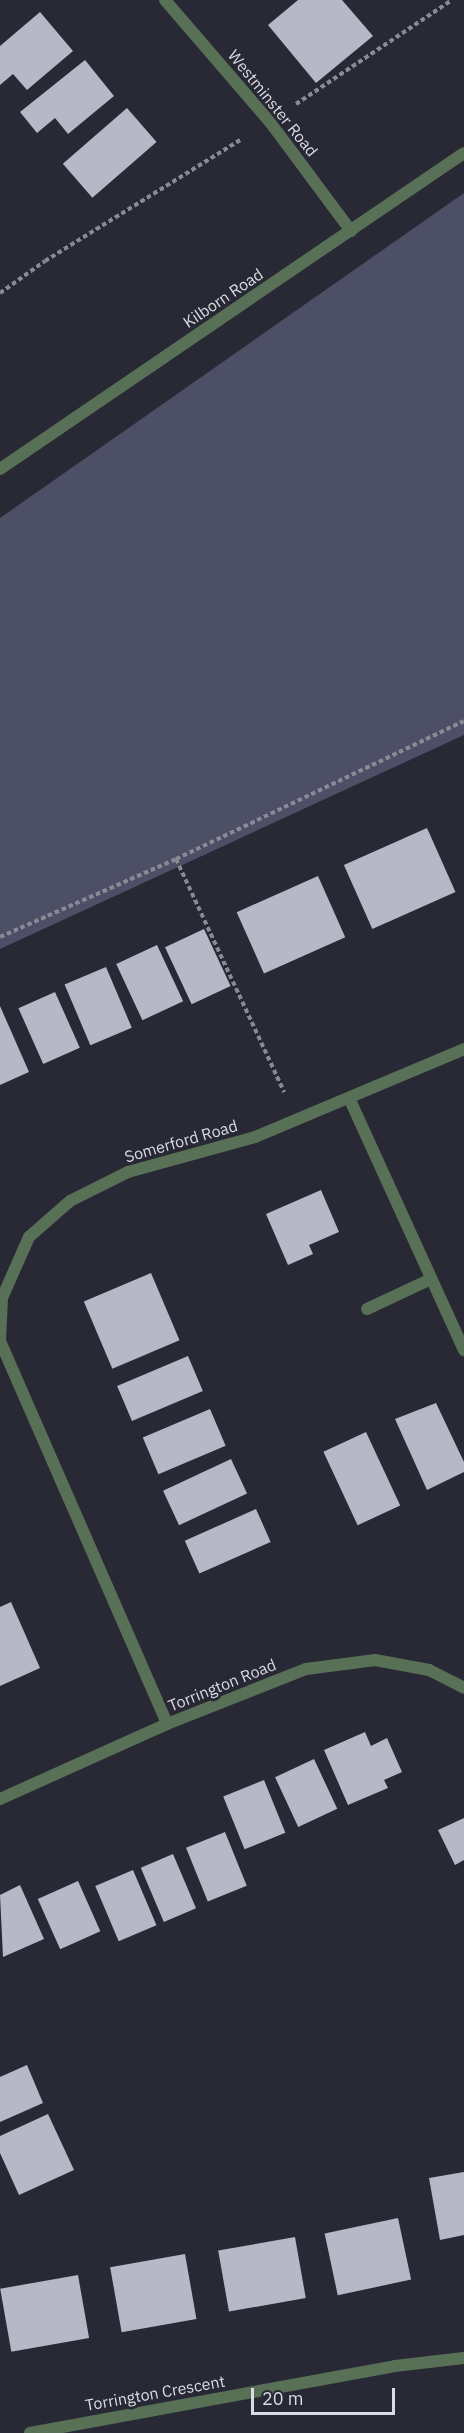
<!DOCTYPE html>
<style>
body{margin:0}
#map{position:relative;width:464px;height:2433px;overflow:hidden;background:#282935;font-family:"IBM Plex Sans",sans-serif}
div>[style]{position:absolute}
.green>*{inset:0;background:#4d4f67}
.building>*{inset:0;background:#b6b8c8;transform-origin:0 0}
.path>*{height:4px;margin-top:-2px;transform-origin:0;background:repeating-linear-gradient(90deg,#898a94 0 4.5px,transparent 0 7.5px)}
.minor>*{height:12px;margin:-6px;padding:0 6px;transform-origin:6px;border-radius:6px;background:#577056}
span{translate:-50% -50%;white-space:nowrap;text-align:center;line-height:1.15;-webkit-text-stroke:6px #282935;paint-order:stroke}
.street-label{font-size:16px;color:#dadbe3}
.scale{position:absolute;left:251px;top:2388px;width:144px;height:27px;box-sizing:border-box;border:3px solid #dadbe3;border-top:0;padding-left:8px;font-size:18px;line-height:21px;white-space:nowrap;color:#dadbe3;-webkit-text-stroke:4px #282935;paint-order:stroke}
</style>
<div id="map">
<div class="green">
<i style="clip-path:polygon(464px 193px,464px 735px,0 949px,0 518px)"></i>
</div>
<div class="building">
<i style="clip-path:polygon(298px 0,342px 0,373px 36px,316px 83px,268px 25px)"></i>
<i style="clip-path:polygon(40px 12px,73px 51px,27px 90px,13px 74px,0 85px,0 46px)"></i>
<i style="clip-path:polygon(85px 60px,114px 96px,68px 134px,55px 118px,37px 133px,20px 112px)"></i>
<i style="left:127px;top:108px;width:45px;height:85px;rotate:49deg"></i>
<i style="left:427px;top:828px;width:70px;height:91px;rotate:66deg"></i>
<i style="left:318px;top:876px;width:67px;height:89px;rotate:66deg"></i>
<i style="left:204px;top:929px;width:63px;height:43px;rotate:65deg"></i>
<i style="left:157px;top:945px;width:62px;height:45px;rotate:65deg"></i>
<i style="left:106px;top:967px;width:66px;height:45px;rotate:67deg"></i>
<i style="left:55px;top:992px;width:61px;height:40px;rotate:66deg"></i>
<i style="clip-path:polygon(0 1006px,29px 1072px,0 1085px)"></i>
<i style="clip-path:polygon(321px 1190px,339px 1232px,309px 1245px,313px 1254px,288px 1265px,266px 1214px)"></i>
<i style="left:151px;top:1273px;width:73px;height:73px;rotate:67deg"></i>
<i style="left:188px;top:1356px;width:38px;height:77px;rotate:67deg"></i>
<i style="clip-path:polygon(436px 1403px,464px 1462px,464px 1472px,427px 1490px,395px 1419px)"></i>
<i style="left:210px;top:1409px;width:40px;height:73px;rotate:67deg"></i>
<i style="left:366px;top:1432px;width:81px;height:47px;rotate:65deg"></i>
<i style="left:231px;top:1459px;width:38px;height:75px;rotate:65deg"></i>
<i style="left:256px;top:1509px;width:36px;height:78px;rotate:66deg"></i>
<i style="clip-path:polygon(11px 1602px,40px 1668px,0 1686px,0 1607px)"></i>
<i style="clip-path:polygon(365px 1732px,371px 1746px,387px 1738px,402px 1772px,384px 1780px,388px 1788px,348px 1805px,324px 1750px)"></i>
<i style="left:314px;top:1759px;width:55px;height:43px;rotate:65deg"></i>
<i style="left:264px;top:1780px;width:57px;height:44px;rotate:68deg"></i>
<i style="clip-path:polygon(464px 1818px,464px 1860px,455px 1865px,438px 1830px)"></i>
<i style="left:225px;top:1832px;width:58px;height:42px;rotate:68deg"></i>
<i style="left:173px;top:1854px;width:59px;height:35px;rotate:67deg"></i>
<i style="left:133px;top:1870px;width:60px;height:41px;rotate:67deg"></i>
<i style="left:78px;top:1881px;width:55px;height:44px;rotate:66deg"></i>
<i style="clip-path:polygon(20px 1885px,44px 1939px,3px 1957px,0 1895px)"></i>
<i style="clip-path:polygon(27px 2065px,43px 2103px,0 2122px,0 2077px)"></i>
<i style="clip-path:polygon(48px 2114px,74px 2170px,19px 2195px,0 2153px,0 2136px)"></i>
<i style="clip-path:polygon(464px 2172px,464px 2235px,440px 2240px,429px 2178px)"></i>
<i style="left:398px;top:2218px;width:63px;height:75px;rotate:78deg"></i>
<i style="left:295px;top:2237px;width:62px;height:78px;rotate:80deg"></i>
<i style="left:185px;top:2254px;width:66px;height:76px;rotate:80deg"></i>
<i style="left:78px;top:2275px;width:64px;height:79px;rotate:80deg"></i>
</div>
<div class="path">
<i style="left:296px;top:104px;width:187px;rotate:-33.7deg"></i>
<i style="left:0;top:293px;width:55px;rotate:-35.4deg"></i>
<i style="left:45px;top:261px;width:232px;rotate:-31.8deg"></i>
<i style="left:176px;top:859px;width:257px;rotate:65.1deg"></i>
<i style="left:0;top:937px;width:193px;rotate:-23.9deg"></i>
<i style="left:176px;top:859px;width:319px;rotate:-25.6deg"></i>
</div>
<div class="minor">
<i style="left:165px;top:0;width:161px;rotate:49.3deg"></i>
<i style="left:270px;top:122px;width:136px;rotate:53.4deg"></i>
<i style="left:0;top:469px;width:561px;rotate:-34.26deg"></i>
<i style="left:350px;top:1100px;width:275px;rotate:65.5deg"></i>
<i style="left:367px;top:1309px;width:71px;rotate:-25.1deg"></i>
<i style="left:0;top:1341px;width:43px;rotate:-87.3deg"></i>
<i style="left:2px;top:1298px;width:67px;rotate:-66.1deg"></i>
<i style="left:29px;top:1237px;width:55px;rotate:-41.3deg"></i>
<i style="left:70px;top:1201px;width:65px;rotate:-26.6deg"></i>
<i style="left:128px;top:1172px;width:132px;rotate:-15.4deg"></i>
<i style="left:255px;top:1137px;width:227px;rotate:-22.8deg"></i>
<i style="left:0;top:1341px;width:418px;rotate:66.4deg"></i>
<i style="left:0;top:1799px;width:183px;rotate:-24.2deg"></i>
<i style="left:167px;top:1724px;width:149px;rotate:-21.6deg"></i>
<i style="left:306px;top:1669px;width:70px;rotate:-7.4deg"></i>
<i style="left:375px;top:1660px;width:55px;rotate:10.5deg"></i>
<i style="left:429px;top:1670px;width:39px;rotate:27deg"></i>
<i style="left:30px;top:2433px;width:371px;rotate:-10.4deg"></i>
<i style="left:395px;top:2366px;width:69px;rotate:-6.6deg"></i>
</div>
<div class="street-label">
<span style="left:273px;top:103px;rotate:51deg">Westminster Road</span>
<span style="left:223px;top:298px;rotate:-34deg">Kilborn Road</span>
<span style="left:181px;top:1141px;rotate:-16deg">Somerford Road</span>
<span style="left:222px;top:1685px;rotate:-22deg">Torrington Road</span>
<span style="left:155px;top:2393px;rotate:-10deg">Torrington Crescent</span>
</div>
<div class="scale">20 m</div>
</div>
